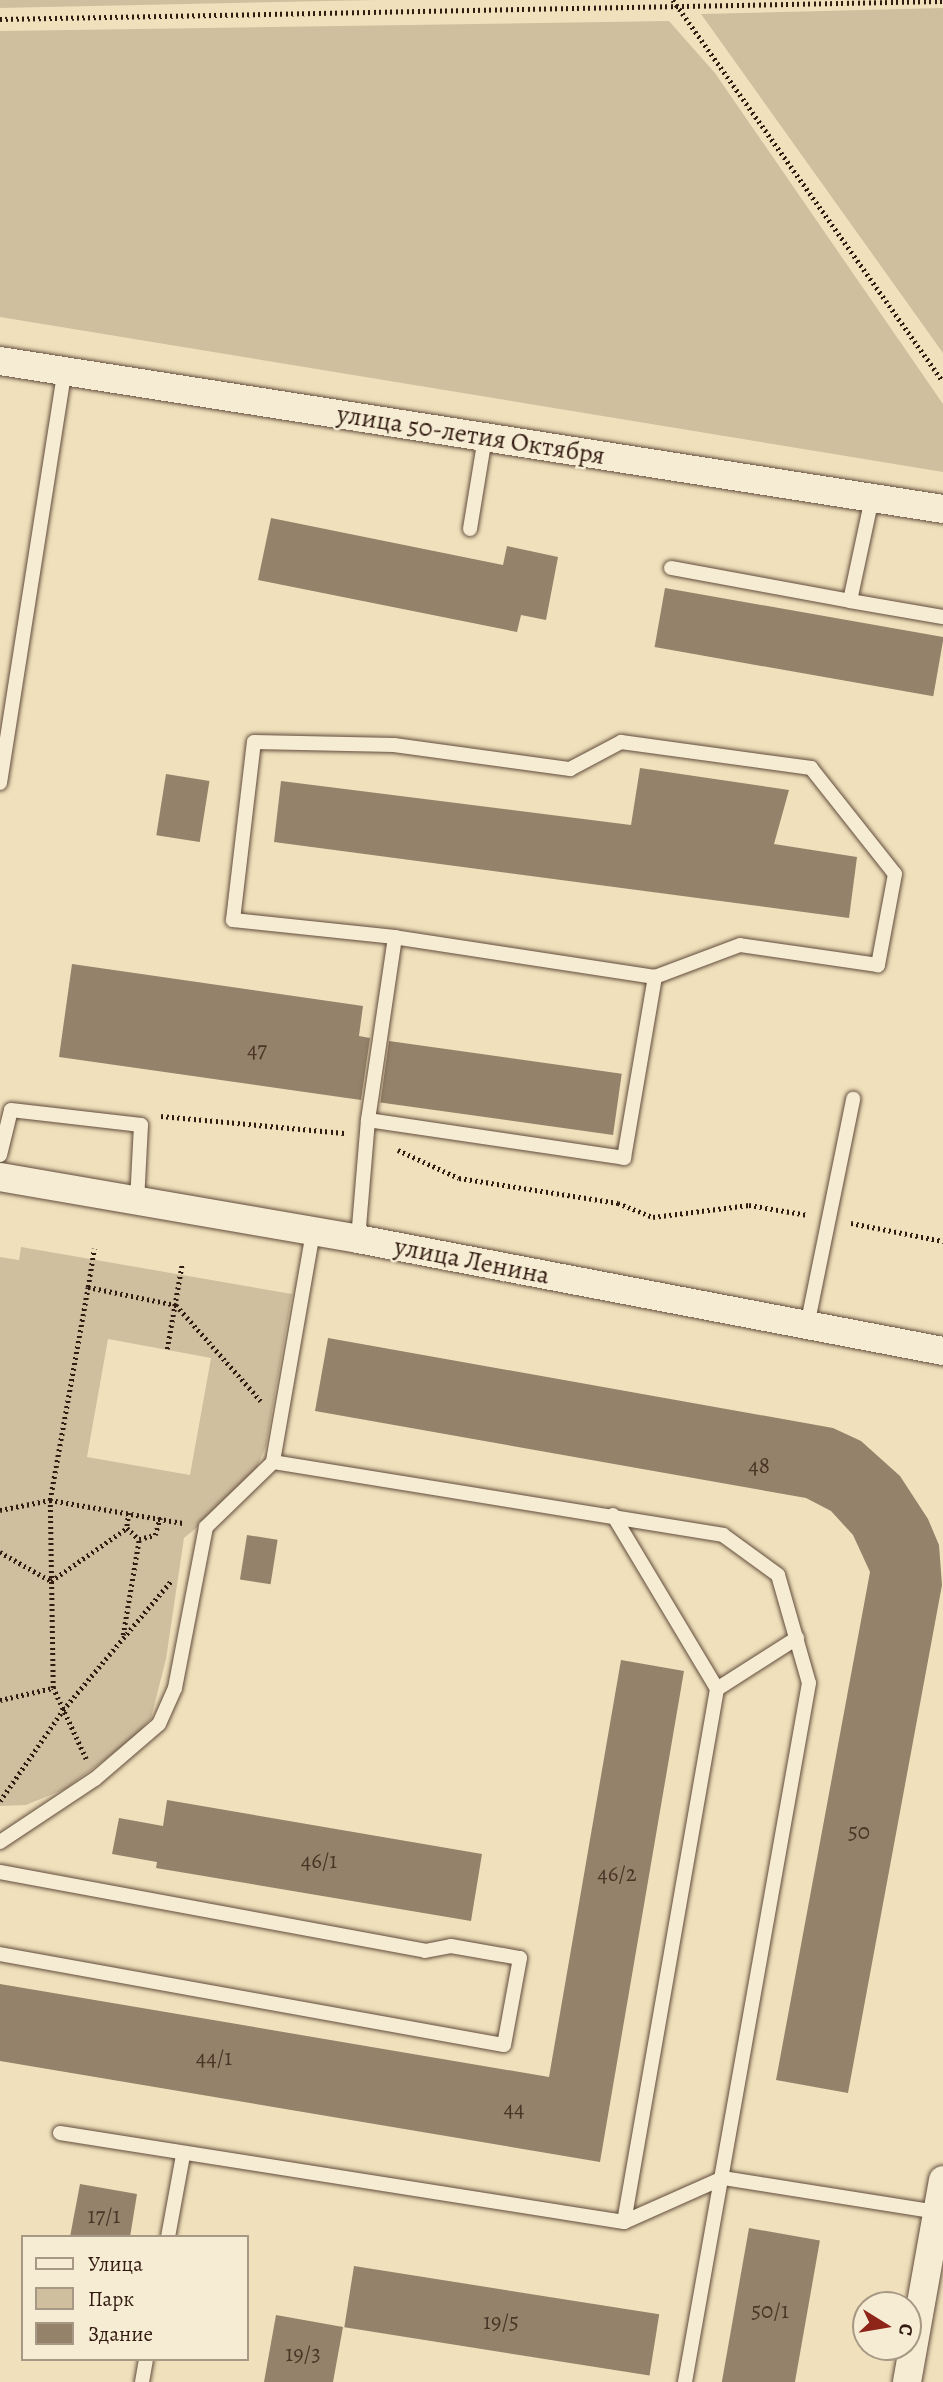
<!DOCTYPE html>
<meta charset="utf-8">
<style>
body{margin:0}
#map{position:relative;width:943px;height:2382px;overflow:hidden;background:#f0e1bc;font-family:Alegreya,serif}
div>[style]{position:absolute}
.green>*{inset:0;background:#d0bf9f}
.building>*{inset:0;background:#95826a;transform-origin:0 0}
.path>*{height:4.5px;margin-top:-2.25px;transform-origin:0;background:repeating-linear-gradient(90deg,#331b11 0 2px,transparent 0 5.5px)}
.roads{filter:drop-shadow(0 0 2px #624c3c) drop-shadow(0 0 2px #624c3c)}
.lane>*{height:14px;margin:-7px;padding:0 7px;transform-origin:7px;border-radius:7px;background:#f5ecd3}
.street>*{height:28px;margin:-14px;padding:0 14px;transform-origin:14px;border-radius:14px;background:#f5ecd3}
span{translate:-50% -50%;white-space:nowrap;text-align:center;line-height:1.15;-webkit-text-stroke:5px #f5ecd3;paint-order:stroke}
.number-label{font-size:23px;color:#4c3527}
.number-label span{-webkit-text-stroke-width:0}
.street-label{font-size:26px;color:#331b11}
.legend{position:absolute;left:21px;top:2235px;width:228px;height:126px;box-sizing:border-box;background:#f5ecd3;border:2px solid #a79885;margin:0;padding:9px 12px;list-style:none;font-size:21px;color:#331b11}
.legend li{display:flex;align-items:center;gap:14px;height:35px}
.legend b{width:35px;border:2px solid #a79885}
.north{position:absolute;left:852px;top:2291px;width:70px;height:70px;box-sizing:border-box;background:#f5ecd3;border:2px solid #a79885;border-radius:50%;rotate:101deg;font-size:19px;font-weight:700;line-height:28px;text-align:center;color:#331b11}
.north::after{content:'';display:block;margin:auto;width:24px;height:32px;background:#8f2418;clip-path:polygon(50% 0,100% 100%,50% 72%,0 100%)}
</style>
<div id="map">
<div class="green">
<i style="clip-path:polygon(0 0,376px 0,0 8px)"></i>
<i style="clip-path:polygon(943px 8px,943px 353px,701px 14px)"></i>
<i style="clip-path:polygon(669px 21px,715px 73px,943px 404px,943px 472px,0 317px,0 31px)"></i>
<i style="clip-path:polygon(evenodd,21px 1247px,292px 1294px,266px 1446px,250px 1484px,184px 1538px,166px 1659px,151px 1718px,133px 1739px,65px 1789px,26px 1805px,0 1806px,0 1257px,19px 1260px,21px 1247px,108px 1339px,211px 1358px,190px 1475px,87px 1457px,108px 1339px)"></i>
</div>
<div class="building">
<i style="clip-path:polygon(271px 518px,503px 565px,507px 546px,558px 557px,546px 620px,521px 615px,517px 632px,258px 580px)"></i>
<i style="left:665px;top:588px;width:283px;height:60px;rotate:10deg"></i>
<i style="clip-path:polygon(640px 768px,789px 790px,774px 844px,857px 857px,849px 918px,274px 842px,281px 781px,631px 825px)"></i>
<i style="left:166px;top:774px;width:44px;height:62px;rotate:9deg"></i>
<i style="clip-path:polygon(72px 964px,363px 1006px,359px 1036px,370px 1038px,361px 1100px,59px 1057px)"></i>
<i style="left:389px;top:1041px;width:235px;height:62px;rotate:8deg"></i>
<i style="clip-path:polygon(328px 1338px,833px 1428px,861px 1441px,900px 1476px,928px 1519px,939px 1545px,942px 1585px,848px 2093px,776px 2080px,870px 1572px,853px 1535px,831px 1511px,806px 1498px,315px 1411px)"></i>
<i style="left:247px;top:1535px;width:31px;height:45px;rotate:9deg"></i>
<i style="clip-path:polygon(621px 1660px,684px 1671px,600px 2162px,0 2061px,0 1984px,549px 2077px)"></i>
<i style="clip-path:polygon(167px 1800px,482px 1854px,471px 1921px,156px 1868px,157px 1862px,112px 1854px,119px 1818px,163px 1826px)"></i>
<i style="clip-path:polygon(80px 2184px,137px 2194px,130px 2237px,70px 2237px)"></i>
<i style="left:749px;top:2228px;width:72px;height:157px;rotate:10deg"></i>
<i style="left:354px;top:2266px;width:309px;height:62px;rotate:9deg"></i>
<i style="clip-path:polygon(276px 2315px,343px 2327px,333px 2382px,264px 2382px)"></i>
</div>
<div class="path">
<i style="left:673px;top:0;width:467px;rotate:54.7deg"></i>
<i style="left:0;top:19px;width:943px;rotate:-1.09deg"></i>
<i style="left:161px;top:1116px;width:184px;rotate:5.3deg"></i>
<i style="left:398px;top:1150px;width:67px;rotate:24.7deg"></i>
<i style="left:459px;top:1178px;width:161px;rotate:8.9deg"></i>
<i style="left:618px;top:1203px;width:38px;rotate:22deg"></i>
<i style="left:653px;top:1217px;width:97px;rotate:-7.1deg"></i>
<i style="left:749px;top:1205px;width:60px;rotate:9.6deg"></i>
<i style="left:851px;top:1223px;width:94px;rotate:11.1deg"></i>
<i style="left:88px;top:1287px;width:39px;rotate:-81deg"></i>
<i style="left:167px;top:1349px;width:86px;rotate:-80deg"></i>
<i style="left:0;top:1510px;width:51px;rotate:-11.3deg"></i>
<i style="left:50px;top:1500px;width:216px;rotate:-79.9deg"></i>
<i style="left:88px;top:1287px;width:90px;rotate:11.6deg"></i>
<i style="left:176px;top:1305px;width:128px;rotate:48.5deg"></i>
<i style="left:129px;top:1513px;width:15px;rotate:98deg"></i>
<i style="left:127px;top:1528px;width:16px;rotate:43deg"></i>
<i style="left:139px;top:1539px;width:16px;rotate:-14deg"></i>
<i style="left:155px;top:1535px;width:18px;rotate:-74deg"></i>
<i style="left:0;top:1552px;width:59px;rotate:29.6deg"></i>
<i style="left:51px;top:1581px;width:93px;rotate:-34.9deg"></i>
<i style="left:123px;top:1635px;width:97px;rotate:-80.5deg"></i>
<i style="left:0;top:1700px;width:54px;rotate:-12.8deg"></i>
<i style="left:86px;top:1759px;width:78px;rotate:-114.9deg"></i>
<i style="left:53px;top:1688px;width:188px;rotate:-90.9deg"></i>
<i style="left:50px;top:1500px;width:135px;rotate:9.8deg"></i>
<i style="left:0;top:1801px;width:111px;rotate:-55.3deg"></i>
<i style="left:63px;top:1710px;width:168px;rotate:-50.1deg"></i>
</div>
<div class="roads">
<div class="lane">
<i style="left:872px;top:498px;width:105px;rotate:102.1deg"></i>
<i style="left:850px;top:601px;width:94px;rotate:9.8deg"></i>
<i style="left:470px;top:529px;width:93px;rotate:-80.7deg"></i>
<i style="left:671px;top:568px;width:182px;rotate:10.4deg"></i>
<i style="left:254px;top:742px;width:140px;rotate:1.2deg"></i>
<i style="left:394px;top:745px;width:178px;rotate:7.8deg"></i>
<i style="left:570px;top:769px;width:58px;rotate:-27.9deg"></i>
<i style="left:621px;top:742px;width:192px;rotate:7.8deg"></i>
<i style="left:811px;top:768px;width:135px;rotate:51.6deg"></i>
<i style="left:895px;top:874px;width:93px;rotate:100.6deg"></i>
<i style="left:878px;top:965px;width:139px;rotate:-171.8deg"></i>
<i style="left:740px;top:945px;width:91px;rotate:159.4deg"></i>
<i style="left:655px;top:977px;width:263px;rotate:-171.3deg"></i>
<i style="left:395px;top:937px;width:163px;rotate:-174deg"></i>
<i style="left:233px;top:920px;width:179px;rotate:-83.3deg"></i>
<i style="left:0;top:783px;width:416px;rotate:-81.1deg"></i>
<i style="left:368px;top:1120px;width:185px;rotate:-81.6deg"></i>
<i style="left:0;top:1155px;width:46px;rotate:-76.3deg"></i>
<i style="left:11px;top:1110px;width:131px;rotate:6.6deg"></i>
<i style="left:141px;top:1125px;width:77px;rotate:93deg"></i>
<i style="left:313px;top:1232px;width:233px;rotate:99.9deg"></i>
<i style="left:273px;top:1462px;width:456px;rotate:9.2deg"></i>
<i style="left:723px;top:1535px;width:68px;rotate:36deg"></i>
<i style="left:778px;top:1575px;width:112px;rotate:74deg"></i>
<i style="left:809px;top:1683px;width:710px;rotate:100.06deg"></i>
<i style="left:358px;top:1239px;width:119px;rotate:-85.2deg"></i>
<i style="left:368px;top:1120px;width:259px;rotate:8.4deg"></i>
<i style="left:624px;top:1158px;width:184px;rotate:-80.3deg"></i>
<i style="left:807px;top:1326px;width:232px;rotate:-78.5deg"></i>
<i style="left:613px;top:1515px;width:203px;rotate:59.1deg"></i>
<i style="left:717px;top:1689px;width:541px;rotate:99.9deg"></i>
<i style="left:717px;top:1689px;width:95px;rotate:-32.5deg"></i>
<i style="left:0;top:1842px;width:114px;rotate:-33.6deg"></i>
<i style="left:95px;top:1779px;width:84px;rotate:-40.7deg"></i>
<i style="left:159px;top:1724px;width:39px;rotate:-66deg"></i>
<i style="left:175px;top:1688px;width:164px;rotate:-79.1deg"></i>
<i style="left:206px;top:1527px;width:93px;rotate:-44.1deg"></i>
<i style="left:0;top:1872px;width:432px;rotate:10.5deg"></i>
<i style="left:425px;top:1951px;width:26px;rotate:-11deg"></i>
<i style="left:451px;top:1946px;width:70px;rotate:9.9deg"></i>
<i style="left:520px;top:1958px;width:88px;rotate:100.4deg"></i>
<i style="left:504px;top:2045px;width:512px;rotate:-169.77deg"></i>
<i style="left:60px;top:2133px;width:571px;rotate:8.97deg"></i>
<i style="left:624px;top:2222px;width:108px;rotate:-24deg"></i>
<i style="left:723px;top:2178px;width:217px;rotate:9deg"></i>
<i style="left:168px;top:2237px;width:83px;rotate:-79.6deg"></i>
<i style="left:142px;top:2382px;width:23px;rotate:-80deg"></i>
</div>
<div class="street">
<i style="left:0;top:361px;width:955px;rotate:8.92deg"></i>
<i style="left:0;top:1177px;width:363px;rotate:9.8deg"></i>
<i style="left:358px;top:1239px;width:596px;rotate:10.84deg"></i>
<i style="left:907px;top:2382px;width:205px;rotate:-79.9deg"></i>
</div>
</div>
<div class="number-label">
<span style="left:257px;top:1050px">47</span>
<span style="left:759px;top:1466px">48</span>
<span style="left:859px;top:1832px">50</span>
<span style="left:319px;top:1861px">46/1</span>
<span style="left:617px;top:1874px">46/2</span>
<span style="left:214px;top:2058px">44/1</span>
<span style="left:514px;top:2109px">44</span>
<span style="left:104px;top:2216px">17/1</span>
<span style="left:770px;top:2311px">50/1</span>
<span style="left:501px;top:2322px">19/5</span>
<span style="left:303px;top:2354px">19/3</span>
</div>
<div class="street-label">
<span style="left:471px;top:435px;rotate:9deg">улица 50-летия Октября</span>
<span style="left:472px;top:1261px;rotate:11deg">улица Ленина</span>
</div>
<ul class="legend">
<li><b style="height:9px;background:#f5ecd3"></b>Улица</li>
<li><b style="height:19px;background:#d0bf9f"></b>Парк</li>
<li><b style="height:19px;background:#95826a"></b>Здание</li>
</ul>
<div class="north">С</div>
</div>
